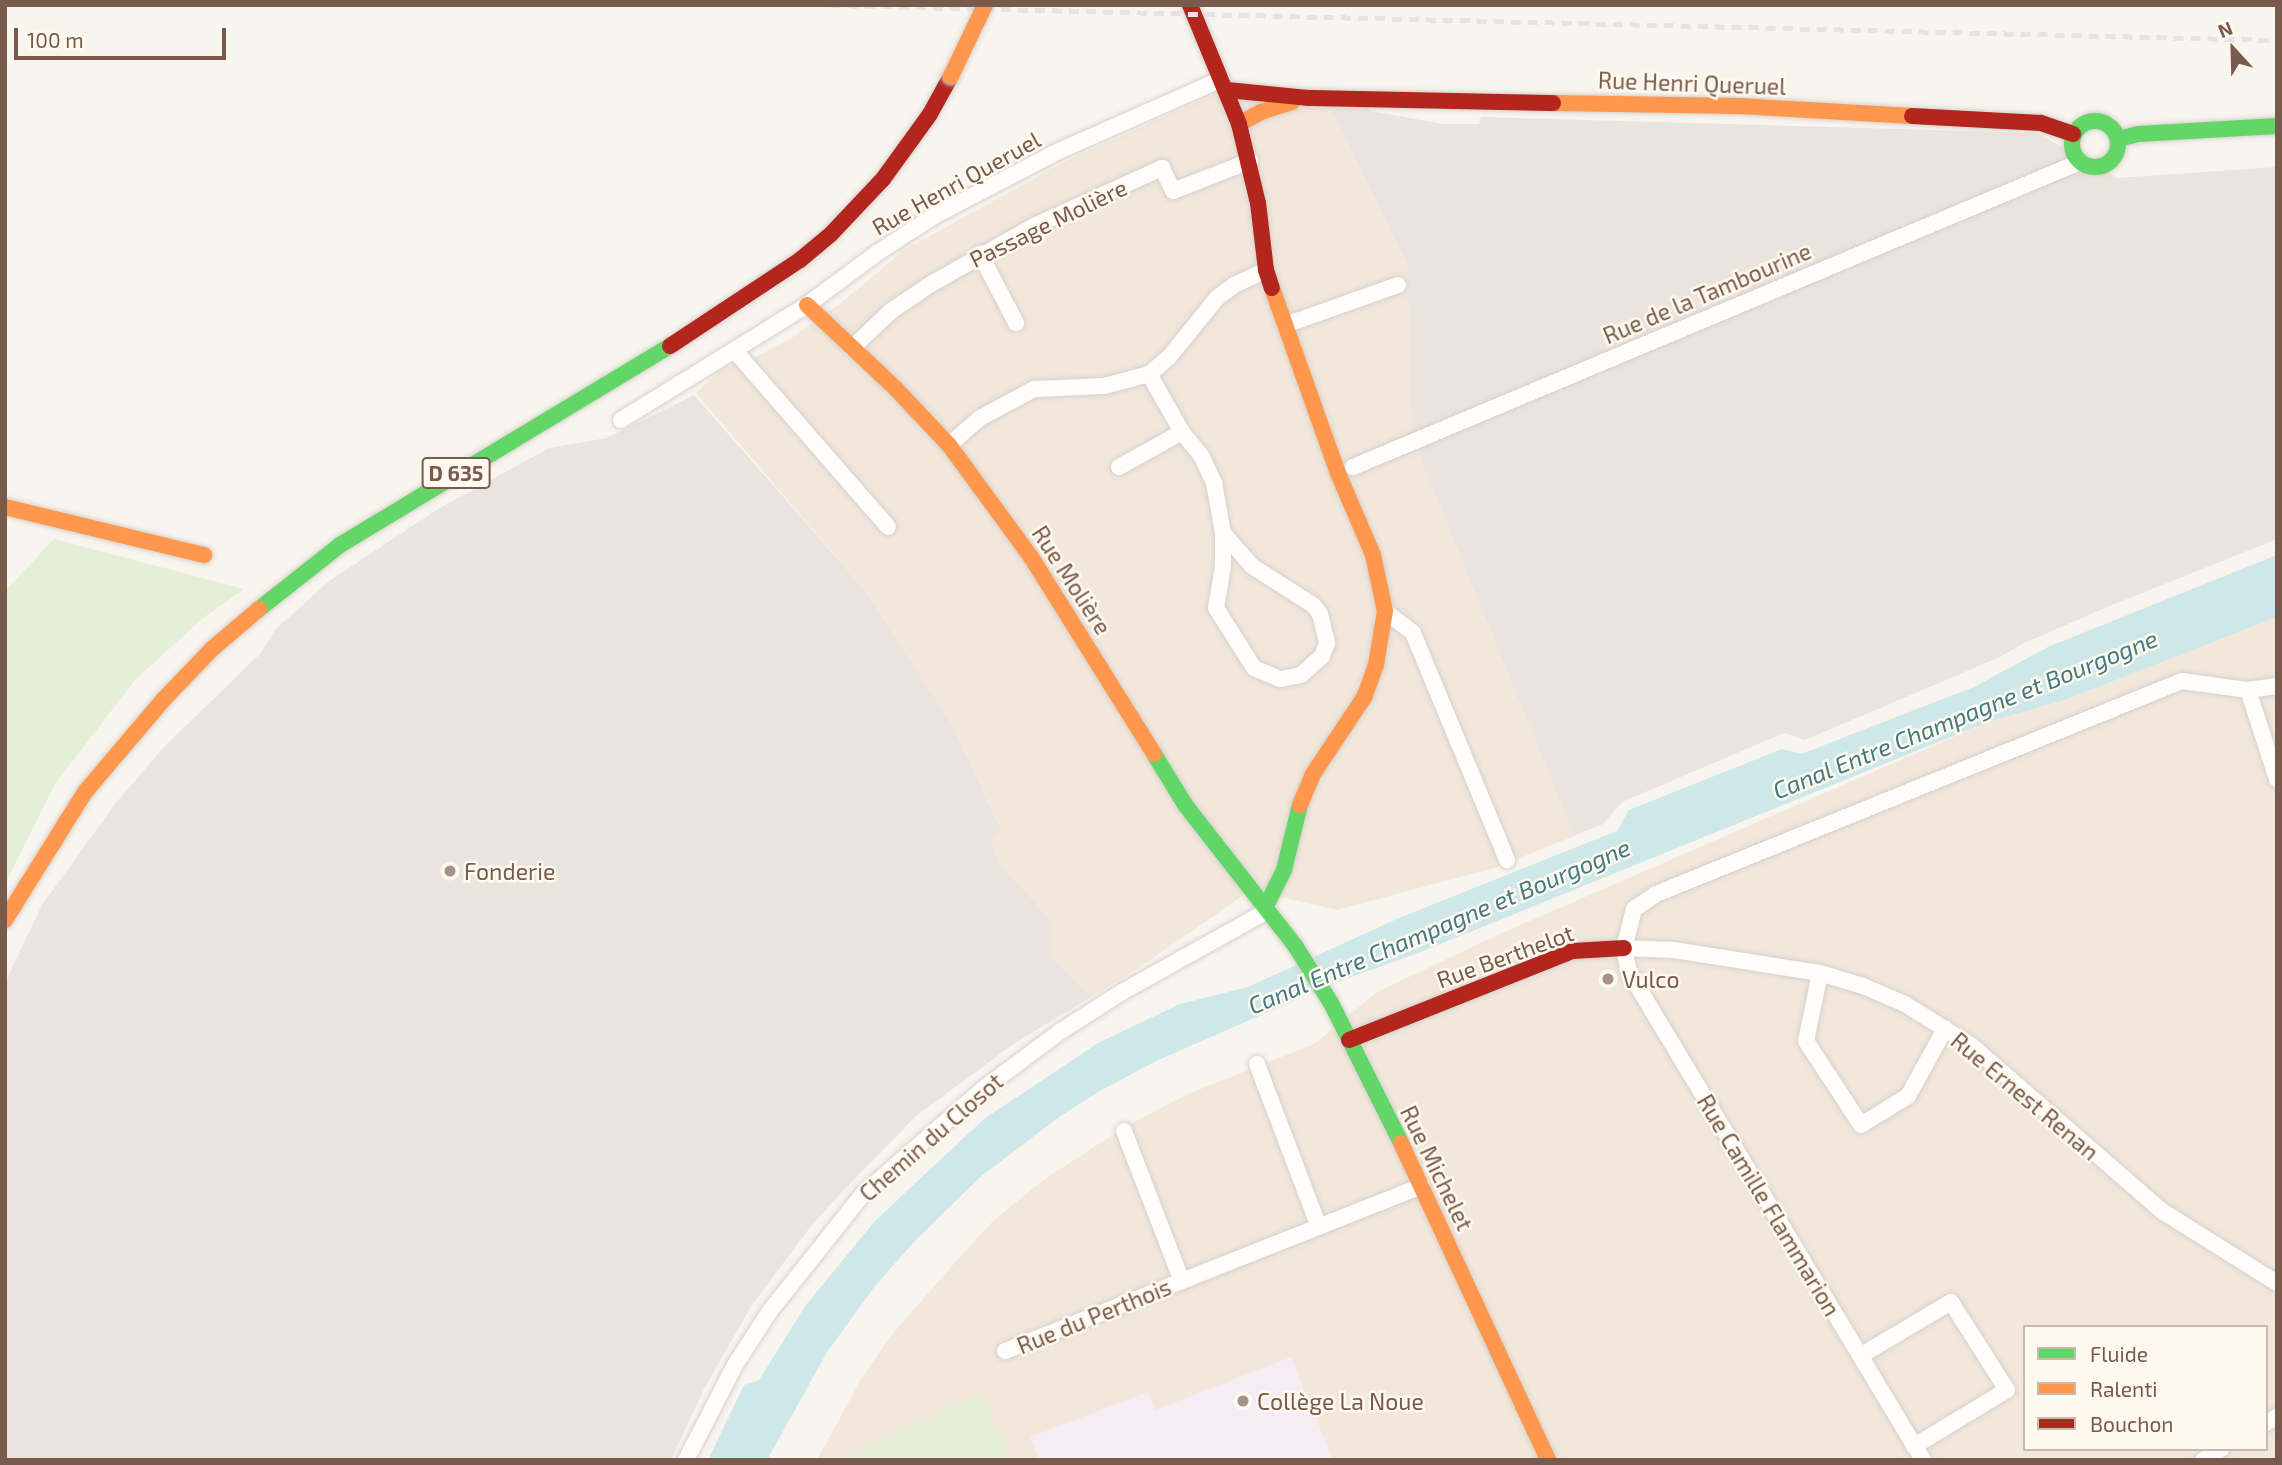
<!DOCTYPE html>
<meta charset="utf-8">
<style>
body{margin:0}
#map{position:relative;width:2282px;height:1465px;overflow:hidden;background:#f8f4ee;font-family:"Exo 2",sans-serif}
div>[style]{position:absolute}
.residential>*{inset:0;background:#f1e7db}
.industrial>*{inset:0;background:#ebe4de}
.education>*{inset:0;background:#f5ecf4}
.green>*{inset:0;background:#e5efd8}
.water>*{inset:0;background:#cee7e9}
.roads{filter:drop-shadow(0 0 2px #d7d1cc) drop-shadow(0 0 2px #d7d1cc)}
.street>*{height:16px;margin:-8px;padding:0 8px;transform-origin:8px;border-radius:8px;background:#fefdfc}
.fast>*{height:16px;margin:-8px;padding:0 8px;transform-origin:8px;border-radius:8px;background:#63d668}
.fast>.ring{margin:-8px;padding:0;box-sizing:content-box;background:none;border:16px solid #63d668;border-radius:50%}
.slow>*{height:16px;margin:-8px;padding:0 8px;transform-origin:8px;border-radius:8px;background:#ff974d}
.jam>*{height:16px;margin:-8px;padding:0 8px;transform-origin:8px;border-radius:8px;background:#b3261e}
.rail>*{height:4.5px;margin-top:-2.25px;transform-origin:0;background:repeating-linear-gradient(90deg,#e5e3e6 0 10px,transparent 0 17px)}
.bridges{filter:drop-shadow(0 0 2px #dad1cb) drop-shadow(0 0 2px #dad1cb)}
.slow-bridge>*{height:16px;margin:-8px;padding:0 8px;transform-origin:8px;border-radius:8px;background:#ff974d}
.dots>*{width:19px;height:19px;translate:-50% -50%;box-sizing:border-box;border:4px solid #fff9ef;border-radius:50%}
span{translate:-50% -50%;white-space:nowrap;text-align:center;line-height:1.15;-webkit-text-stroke:5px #fff9ef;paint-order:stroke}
.shield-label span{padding:2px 5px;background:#fff9ef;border:2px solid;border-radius:5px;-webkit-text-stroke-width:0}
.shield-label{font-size:21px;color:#785b4c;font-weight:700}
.street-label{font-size:23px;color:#785b4c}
.poi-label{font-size:23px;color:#785b4c}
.left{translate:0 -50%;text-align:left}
.water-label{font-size:24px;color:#427983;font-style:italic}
.frame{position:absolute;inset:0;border:7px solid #785b4c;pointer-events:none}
.legend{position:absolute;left:2023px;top:1325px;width:245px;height:126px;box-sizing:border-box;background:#fff9ef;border:2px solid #c9baae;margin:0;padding:9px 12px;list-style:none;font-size:21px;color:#785b4c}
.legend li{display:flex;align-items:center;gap:14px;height:35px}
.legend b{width:35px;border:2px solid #c9baae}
.north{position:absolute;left:2198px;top:14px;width:70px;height:70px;-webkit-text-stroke:5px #fff9ef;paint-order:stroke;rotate:338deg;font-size:19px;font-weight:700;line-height:28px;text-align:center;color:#785b4c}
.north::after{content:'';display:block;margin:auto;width:24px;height:32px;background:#785b4c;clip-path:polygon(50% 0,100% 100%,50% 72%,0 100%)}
.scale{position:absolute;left:14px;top:28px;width:212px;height:32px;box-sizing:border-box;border:4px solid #785b4c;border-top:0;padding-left:9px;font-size:21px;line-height:24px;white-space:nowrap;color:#785b4c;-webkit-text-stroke:5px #fff9ef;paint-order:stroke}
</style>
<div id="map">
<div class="residential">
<i style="clip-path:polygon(1215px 94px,1329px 104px,1407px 264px,1412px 438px,1574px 836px,1494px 868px,1337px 910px,1251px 890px,1140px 967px,1091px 997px,1052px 957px,1052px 921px,998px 862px,992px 842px,1001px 828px,953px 726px,864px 589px,696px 393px,726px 366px,754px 358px,793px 337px,841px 303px,904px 250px,1068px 160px)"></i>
<i style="clip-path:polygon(evenodd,2277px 617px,2277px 1460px,817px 1460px,861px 1379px,890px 1337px,959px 1258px,992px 1222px,1042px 1181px,1126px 1126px,1188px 1094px,1314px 1044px,1377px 992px,1502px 933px,1988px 722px,2065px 700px,2277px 617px,2025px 1327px,2266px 1327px,2266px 1449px,2025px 1449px,2025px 1327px)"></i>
</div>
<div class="industrial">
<i style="clip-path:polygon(1365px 103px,1370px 111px,1444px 124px,1479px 124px,1481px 117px,2037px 133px,2117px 178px,2277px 167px,2277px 539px,2107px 607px,2022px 644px,2000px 657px,1805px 740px,1784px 733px,1622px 802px,1603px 824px,1574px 836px,1412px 438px,1407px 264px,1329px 104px)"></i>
<i style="clip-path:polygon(694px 395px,864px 589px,953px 726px,1001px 829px,992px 842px,998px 862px,1052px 921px,1052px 957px,1091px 997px,1015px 1043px,916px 1116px,842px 1192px,811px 1226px,752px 1305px,704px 1389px,671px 1460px,5px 1460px,5px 983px,42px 905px,115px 804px,165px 746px,260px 654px,275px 630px,328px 582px,438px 509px,549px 448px,607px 438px)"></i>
</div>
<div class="education">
<i style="clip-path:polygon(1291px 1357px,1333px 1460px,1039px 1460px,1030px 1437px,1148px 1392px,1155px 1410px)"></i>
</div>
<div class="green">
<i style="clip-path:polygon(54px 539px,244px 589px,203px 618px,135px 680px,55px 784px,5px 884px,5px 591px)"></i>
<i style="clip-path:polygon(980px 1393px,1011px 1458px,843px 1460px)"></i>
</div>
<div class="water">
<i style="clip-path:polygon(2277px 555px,2277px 617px,2065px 700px,1988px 722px,1418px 953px,1332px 984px,1156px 1061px,1098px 1092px,1059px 1117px,980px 1177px,912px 1244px,875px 1286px,827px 1352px,767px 1460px,708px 1460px,744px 1385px,759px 1380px,806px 1305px,875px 1221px,984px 1119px,1098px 1043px,1180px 1004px,1248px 987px,1399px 918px,1617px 831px,1629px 810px,1782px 749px,1801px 754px,1974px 687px,2048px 647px)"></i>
</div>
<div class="roads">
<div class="street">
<i style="left:980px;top:254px;width:78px;rotate:62.4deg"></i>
<i style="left:1285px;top:325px;width:120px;rotate:-19.5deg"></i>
<i style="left:852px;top:348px;width:54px;rotate:-43.5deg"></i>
<i style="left:891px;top:311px;width:48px;rotate:-34deg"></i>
<i style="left:931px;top:284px;width:118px;rotate:-29.4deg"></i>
<i style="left:1034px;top:226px;width:141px;rotate:-24.4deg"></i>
<i style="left:1162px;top:168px;width:25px;rotate:64deg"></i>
<i style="left:1173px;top:191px;width:83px;rotate:-21.3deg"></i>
<i style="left:735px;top:351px;width:233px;rotate:49deg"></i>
<i style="left:1149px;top:374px;width:67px;rotate:60.4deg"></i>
<i style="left:1182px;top:432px;width:32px;rotate:51deg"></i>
<i style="left:1202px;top:457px;width:29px;rotate:65deg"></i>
<i style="left:1214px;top:483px;width:51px;rotate:79.8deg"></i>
<i style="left:1223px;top:533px;width:44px;rotate:48.7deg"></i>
<i style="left:1252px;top:566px;width:74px;rotate:32.8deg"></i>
<i style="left:1314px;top:606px;width:10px;rotate:53deg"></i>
<i style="left:1320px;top:614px;width:30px;rotate:76deg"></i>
<i style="left:1327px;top:643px;width:14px;rotate:111deg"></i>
<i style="left:1322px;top:656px;width:28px;rotate:138deg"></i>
<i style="left:1301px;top:675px;width:21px;rotate:169deg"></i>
<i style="left:1280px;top:679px;width:28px;rotate:-157deg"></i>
<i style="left:1254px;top:668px;width:71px;rotate:-122.3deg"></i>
<i style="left:1216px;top:608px;width:43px;rotate:-80.5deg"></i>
<i style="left:1223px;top:566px;width:33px;rotate:-90deg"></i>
<i style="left:621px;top:420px;width:219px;rotate:-31.7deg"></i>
<i style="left:807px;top:305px;width:87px;rotate:-36.6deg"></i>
<i style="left:877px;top:253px;width:68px;rotate:-33deg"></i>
<i style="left:934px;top:216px;width:143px;rotate:-27.5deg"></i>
<i style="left:1061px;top:150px;width:176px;rotate:-23.8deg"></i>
<i style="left:949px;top:445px;width:41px;rotate:-41.1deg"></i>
<i style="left:980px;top:418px;width:61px;rotate:-28.2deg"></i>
<i style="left:1034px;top:389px;width:70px;rotate:-2.5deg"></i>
<i style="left:1104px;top:386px;width:47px;rotate:-14.9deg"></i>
<i style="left:1149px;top:374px;width:26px;rotate:-40deg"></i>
<i style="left:1169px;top:357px;width:76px;rotate:-50.9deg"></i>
<i style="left:1217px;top:298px;width:21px;rotate:-37deg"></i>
<i style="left:1234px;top:285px;width:35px;rotate:-25deg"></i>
<i style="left:1119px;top:467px;width:72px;rotate:-29.1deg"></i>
<i style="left:1353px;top:467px;width:788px;rotate:-22.76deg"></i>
<i style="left:1385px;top:611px;width:36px;rotate:38deg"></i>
<i style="left:1413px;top:633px;width:246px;rotate:67.5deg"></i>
<i style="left:2248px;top:690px;width:94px;rotate:72deg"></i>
<i style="left:1624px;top:948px;width:50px;rotate:2.3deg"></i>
<i style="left:1674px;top:950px;width:148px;rotate:9deg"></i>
<i style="left:1820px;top:973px;width:45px;rotate:16.8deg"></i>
<i style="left:1863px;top:986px;width:46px;rotate:23.2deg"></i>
<i style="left:1905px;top:1004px;width:79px;rotate:32.1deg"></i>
<i style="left:1972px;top:1046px;width:252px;rotate:41deg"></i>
<i style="left:2162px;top:1211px;width:136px;rotate:32.1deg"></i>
<i style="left:1820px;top:973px;width:69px;rotate:101.6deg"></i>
<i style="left:1806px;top:1041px;width:100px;rotate:56.8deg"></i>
<i style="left:1861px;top:1125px;width:55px;rotate:-31.7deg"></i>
<i style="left:1908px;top:1096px;width:77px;rotate:-61.1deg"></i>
<i style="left:1257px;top:1064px;width:174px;rotate:69.2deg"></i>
<i style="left:1124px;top:1131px;width:161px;rotate:68.9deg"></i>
<i style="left:1005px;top:1351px;width:448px;rotate:-21.6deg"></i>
<i style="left:1860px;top:1356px;width:106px;rotate:-30.7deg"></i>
<i style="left:1951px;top:1302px;width:104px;rotate:57.5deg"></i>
<i style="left:2007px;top:1390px;width:109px;rotate:148.9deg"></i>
<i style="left:2266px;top:1423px;width:13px;rotate:-29deg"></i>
<i style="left:686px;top:1460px;width:107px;rotate:-62.7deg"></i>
<i style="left:735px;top:1365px;width:64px;rotate:-57.1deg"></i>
<i style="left:770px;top:1311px;width:151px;rotate:-51.5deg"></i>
<i style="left:864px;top:1193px;width:157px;rotate:-41.1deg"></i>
<i style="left:982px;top:1090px;width:99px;rotate:-36.8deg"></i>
<i style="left:1061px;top:1031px;width:72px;rotate:-32.6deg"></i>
<i style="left:1122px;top:992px;width:158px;rotate:-29.2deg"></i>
<i style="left:1260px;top:915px;width:11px;rotate:-56deg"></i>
<i style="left:1923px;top:1460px;width:570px;rotate:-121.07deg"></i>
<i style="left:1629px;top:972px;width:25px;rotate:-102deg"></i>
<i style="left:1624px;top:948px;width:40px;rotate:-75.6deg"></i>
<i style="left:1634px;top:909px;width:27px;rotate:-34deg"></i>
<i style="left:1656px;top:894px;width:567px;rotate:-22.05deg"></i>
<i style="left:2182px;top:681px;width:67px;rotate:7.8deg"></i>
<i style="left:2248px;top:690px;width:29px;rotate:-8deg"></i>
<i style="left:2203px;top:1460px;width:21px;rotate:-31deg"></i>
</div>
<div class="fast">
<i class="ring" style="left:2072px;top:121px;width:30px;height:30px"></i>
<i style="left:2118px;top:139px;width:21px;rotate:-14deg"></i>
<i style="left:2138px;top:134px;width:139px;rotate:-3.3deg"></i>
<i style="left:259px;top:609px;width:103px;rotate:-38.3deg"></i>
<i style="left:340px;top:545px;width:385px;rotate:-31.1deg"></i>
<i style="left:1154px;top:754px;width:61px;rotate:58.4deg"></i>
<i style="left:1186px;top:806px;width:179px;rotate:52deg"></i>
<i style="left:1296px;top:947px;width:66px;rotate:58deg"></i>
<i style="left:1331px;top:1003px;width:157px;rotate:63.4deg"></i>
<i style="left:1266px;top:906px;width:40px;rotate:-63.4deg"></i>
<i style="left:1284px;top:870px;width:67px;rotate:-76.2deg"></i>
</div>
<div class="slow">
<i style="left:1553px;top:103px;width:186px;rotate:0.9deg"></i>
<i style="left:1739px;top:106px;width:173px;rotate:3.3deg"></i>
<i style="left:1239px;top:124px;width:25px;rotate:-29deg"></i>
<i style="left:1261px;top:112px;width:33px;rotate:-18deg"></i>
<i style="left:1272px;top:288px;width:194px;rotate:70.4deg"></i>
<i style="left:1337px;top:471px;width:91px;rotate:66.8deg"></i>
<i style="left:1373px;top:555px;width:57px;rotate:77.9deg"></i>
<i style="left:1385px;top:611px;width:55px;rotate:99.5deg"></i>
<i style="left:1376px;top:665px;width:33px;rotate:110deg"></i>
<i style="left:1365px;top:696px;width:94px;rotate:123.7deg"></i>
<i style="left:1313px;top:774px;width:34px;rotate:113deg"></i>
<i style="left:807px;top:305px;width:122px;rotate:43.3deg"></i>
<i style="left:896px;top:389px;width:77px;rotate:46.6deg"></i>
<i style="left:949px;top:445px;width:139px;rotate:53.8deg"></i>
<i style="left:1031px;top:557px;width:232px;rotate:58deg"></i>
<i style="left:5px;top:507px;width:205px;rotate:13.6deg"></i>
<i style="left:5px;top:920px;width:151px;rotate:-58deg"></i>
<i style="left:85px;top:792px;width:122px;rotate:-49.7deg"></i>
<i style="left:164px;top:699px;width:69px;rotate:-46.2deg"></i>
<i style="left:212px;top:649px;width:62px;rotate:-40.4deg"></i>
<i style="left:1401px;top:1143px;width:349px;rotate:65.1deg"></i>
</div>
<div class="jam">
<i style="left:1190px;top:5px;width:129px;rotate:67.6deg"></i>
<i style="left:1239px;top:124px;width:81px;rotate:76.5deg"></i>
<i style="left:1258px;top:203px;width:67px;rotate:83.2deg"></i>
<i style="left:1266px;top:270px;width:19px;rotate:72deg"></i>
<i style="left:1227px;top:90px;width:81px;rotate:5.6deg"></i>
<i style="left:1308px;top:98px;width:245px;rotate:1.2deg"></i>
<i style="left:1912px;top:116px;width:129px;rotate:3.1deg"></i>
<i style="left:2041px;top:123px;width:34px;rotate:19deg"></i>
<i style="left:670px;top:346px;width:156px;rotate:-33.5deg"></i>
<i style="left:800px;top:260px;width:40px;rotate:-40deg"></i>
<i style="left:831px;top:234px;width:76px;rotate:-46.6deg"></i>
<i style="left:883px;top:179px;width:80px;rotate:-54.1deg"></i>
<i style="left:930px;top:114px;width:43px;rotate:-61.1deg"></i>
<i style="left:1349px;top:1040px;width:241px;rotate:-21.7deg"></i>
<i style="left:1573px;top:951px;width:51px;rotate:-3.4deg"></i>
</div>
</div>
<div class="rail">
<i style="left:831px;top:5px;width:1446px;rotate:1.39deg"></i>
</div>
<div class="bridges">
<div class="slow-bridge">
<i style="left:951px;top:76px;width:79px;rotate:-64.4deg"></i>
</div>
</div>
<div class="dots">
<i style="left:450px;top:871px;background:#a59185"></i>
<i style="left:1608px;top:979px;background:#a59185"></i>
<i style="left:1243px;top:1401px;background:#a59185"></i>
</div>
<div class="shield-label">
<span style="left:456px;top:473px">D 635</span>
</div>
<div class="street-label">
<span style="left:1692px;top:83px;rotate:2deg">Rue Henri Queruel</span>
<span style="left:956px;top:183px;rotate:-29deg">Rue Henri Queruel</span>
<span style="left:1048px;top:223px;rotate:-26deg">Passage Molière</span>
<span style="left:1707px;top:293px;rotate:-23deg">Rue de la Tambourine</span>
<span style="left:1072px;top:580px;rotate:57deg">Rue Molière</span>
<span style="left:1505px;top:956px;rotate:-20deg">Rue Berthelot</span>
<span style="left:2025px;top:1096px;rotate:40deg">Rue Ernest Renan</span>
<span style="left:931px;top:1137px;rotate:-41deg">Chemin du Closot</span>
<span style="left:1437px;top:1168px;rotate:64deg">Rue Michelet</span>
<span style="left:1769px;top:1205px;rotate:59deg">Rue Camille Flammarion</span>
<span style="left:1094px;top:1316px;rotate:-22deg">Rue du Perthois</span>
</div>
<div class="poi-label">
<span class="left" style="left:464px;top:871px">Fonderie</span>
<span class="left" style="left:1622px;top:979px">Vulco</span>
<span class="left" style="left:1257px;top:1401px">Collège La Noue</span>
</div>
<div class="water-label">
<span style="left:1965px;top:714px;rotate:-22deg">Canal Entre Champagne et Bourgogne</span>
<span style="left:1439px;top:926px;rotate:-23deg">Canal Entre Champagne et Bourgogne</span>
</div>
<div class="frame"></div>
<ul class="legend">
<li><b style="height:9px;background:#63d668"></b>Fluide</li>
<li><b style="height:9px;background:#ff974d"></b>Ralenti</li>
<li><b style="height:9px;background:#b3261e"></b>Bouchon</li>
</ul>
<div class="north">N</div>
<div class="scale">100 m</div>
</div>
